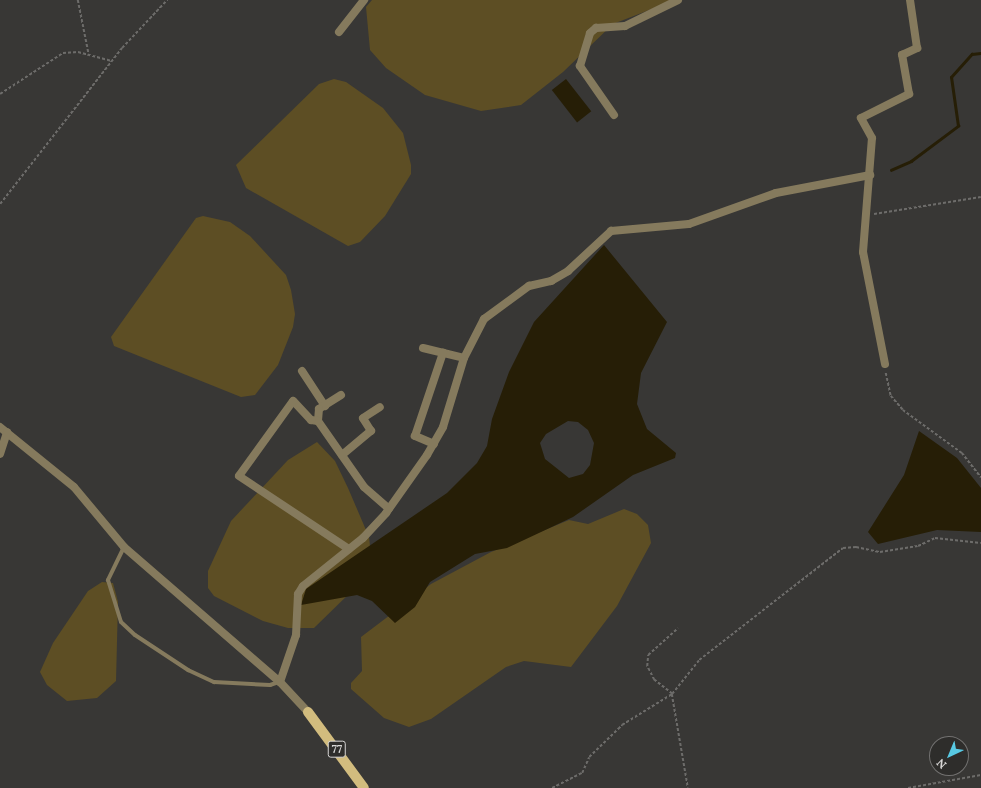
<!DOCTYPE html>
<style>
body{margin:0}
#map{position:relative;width:981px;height:788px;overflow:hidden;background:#383735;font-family:Lora,serif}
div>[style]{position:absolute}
.green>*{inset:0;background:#5d4e24}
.water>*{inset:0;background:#261e06;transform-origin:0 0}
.stream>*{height:2.5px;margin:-1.25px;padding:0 1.25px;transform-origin:1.25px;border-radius:1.25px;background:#261e06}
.path>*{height:1.5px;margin-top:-0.75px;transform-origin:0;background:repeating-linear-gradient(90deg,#6d6c6a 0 3px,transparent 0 5px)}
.service>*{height:4px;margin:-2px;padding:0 2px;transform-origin:2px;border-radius:2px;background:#857a5d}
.minor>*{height:8px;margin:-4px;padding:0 4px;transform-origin:4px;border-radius:4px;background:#857a5d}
.tertiary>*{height:8px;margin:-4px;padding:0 4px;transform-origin:4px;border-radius:4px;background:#857a5d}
.primary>*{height:10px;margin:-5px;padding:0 5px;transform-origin:5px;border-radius:5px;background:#d2bc7e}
span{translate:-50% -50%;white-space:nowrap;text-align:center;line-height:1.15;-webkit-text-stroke:3.5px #2e2d2b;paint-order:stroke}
.shield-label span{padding:1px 3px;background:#2e2d2b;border:1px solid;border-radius:3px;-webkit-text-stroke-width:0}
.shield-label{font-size:11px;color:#d9d8d7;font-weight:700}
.north{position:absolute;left:929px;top:736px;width:40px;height:40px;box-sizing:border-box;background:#2e2d2b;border:1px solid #727170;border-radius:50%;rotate:224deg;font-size:11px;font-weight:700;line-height:16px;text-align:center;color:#d9d8d7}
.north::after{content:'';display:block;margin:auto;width:14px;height:18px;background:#58c9e3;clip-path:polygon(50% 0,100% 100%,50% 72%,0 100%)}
</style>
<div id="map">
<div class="green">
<i style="clip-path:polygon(372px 0,675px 0,613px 24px,563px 72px,521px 105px,481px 111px,425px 95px,386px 68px,370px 50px,366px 7px)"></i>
<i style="clip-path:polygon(334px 79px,346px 82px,383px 108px,403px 133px,411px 165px,411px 174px,385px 216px,360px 242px,348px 246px,246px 188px,236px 165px,319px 84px)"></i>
<i style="clip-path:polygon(203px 216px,230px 222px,250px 236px,286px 275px,291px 290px,295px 314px,293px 327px,278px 365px,255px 395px,241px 397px,114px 346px,111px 337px,196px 218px)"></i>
<i style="clip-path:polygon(317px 442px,335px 461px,348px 488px,369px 537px,372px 564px,354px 589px,314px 628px,288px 628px,263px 621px,214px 596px,208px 588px,208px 571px,231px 521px,288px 460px)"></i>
<i style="clip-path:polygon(624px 509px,637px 514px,648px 525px,651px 543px,617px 606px,571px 667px,524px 661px,506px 667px,431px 719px,409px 727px,384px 718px,351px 689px,351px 683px,362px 671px,361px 637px,431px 584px,491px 552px,569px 520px,588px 524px)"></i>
<i style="clip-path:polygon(102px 582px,113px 583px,118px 602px,116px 681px,97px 698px,67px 701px,47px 685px,40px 672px,53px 643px,88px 591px)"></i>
</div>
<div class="water">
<i style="left:566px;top:79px;width:41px;height:18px;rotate:52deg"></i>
<i style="clip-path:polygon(evenodd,604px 245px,667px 322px,641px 373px,637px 404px,647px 429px,676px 453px,675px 458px,633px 475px,573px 517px,507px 548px,475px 554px,430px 582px,415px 607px,395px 623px,372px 601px,357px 595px,301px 605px,306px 589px,447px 493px,477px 463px,487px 446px,492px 419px,509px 372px,534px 322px,604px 245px,568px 421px,578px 422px,588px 430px,594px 443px,590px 465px,583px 474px,569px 478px,545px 459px,540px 443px,546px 434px,568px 421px)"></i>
<i style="clip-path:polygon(919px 431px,957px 458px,981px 488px,981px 532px,937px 530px,878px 544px,868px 532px,904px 475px)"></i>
</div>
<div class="stream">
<i style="left:891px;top:170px;width:22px;rotate:-24deg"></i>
<i style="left:911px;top:161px;width:59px;rotate:-36.7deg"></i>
<i style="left:958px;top:126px;width:49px;rotate:-98.1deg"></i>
<i style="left:951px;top:77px;width:31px;rotate:-48deg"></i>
<i style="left:972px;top:54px;width:9px;rotate:-6deg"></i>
</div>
<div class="path">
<i style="left:78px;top:0;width:56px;rotate:78.7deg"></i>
<i style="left:0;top:94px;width:75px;rotate:-33.1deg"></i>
<i style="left:63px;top:53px;width:15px;rotate:-4deg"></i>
<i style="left:78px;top:52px;width:35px;rotate:15deg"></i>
<i style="left:0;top:204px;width:198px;rotate:-52deg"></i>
<i style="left:122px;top:48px;width:66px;rotate:-46.8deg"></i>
<i style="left:874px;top:214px;width:108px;rotate:-9deg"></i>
<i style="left:886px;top:373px;width:24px;rotate:78deg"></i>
<i style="left:891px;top:396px;width:18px;rotate:49deg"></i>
<i style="left:903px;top:410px;width:73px;rotate:36.1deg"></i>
<i style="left:962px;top:453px;width:31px;rotate:52deg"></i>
<i style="left:672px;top:694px;width:95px;rotate:80.3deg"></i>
<i style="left:672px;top:694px;width:23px;rotate:-142deg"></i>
<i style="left:654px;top:680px;width:16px;rotate:-117deg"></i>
<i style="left:647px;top:666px;width:11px;rotate:-85deg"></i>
<i style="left:648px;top:655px;width:40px;rotate:-42deg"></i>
<i style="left:552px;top:788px;width:34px;rotate:-27deg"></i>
<i style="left:582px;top:773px;width:17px;rotate:-66deg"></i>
<i style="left:589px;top:757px;width:46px;rotate:-44.1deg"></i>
<i style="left:622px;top:725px;width:59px;rotate:-31.8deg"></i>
<i style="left:672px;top:694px;width:43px;rotate:-51.5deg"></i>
<i style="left:699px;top:660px;width:182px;rotate:-37.9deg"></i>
<i style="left:843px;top:548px;width:13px;rotate:-4deg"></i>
<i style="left:856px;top:547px;width:25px;rotate:12deg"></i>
<i style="left:880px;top:552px;width:38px;rotate:-9deg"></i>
<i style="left:918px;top:546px;width:19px;rotate:-25deg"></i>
<i style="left:935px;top:538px;width:46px;rotate:6.2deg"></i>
<i style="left:908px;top:788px;width:74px;rotate:-10.1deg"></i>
</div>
<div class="service">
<i style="left:124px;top:547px;width:37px;rotate:116deg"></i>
<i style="left:108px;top:580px;width:44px;rotate:72.8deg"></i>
<i style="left:121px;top:622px;width:19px;rotate:43deg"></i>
<i style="left:135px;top:635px;width:64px;rotate:33.4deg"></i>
<i style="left:188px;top:670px;width:29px;rotate:25deg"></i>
<i style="left:214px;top:682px;width:56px;rotate:3.1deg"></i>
<i style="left:270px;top:685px;width:9px;rotate:-18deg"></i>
</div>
<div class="minor">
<i style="left:339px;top:32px;width:41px;rotate:-52deg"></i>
<i style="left:614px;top:115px;width:60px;rotate:-124.8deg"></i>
<i style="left:580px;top:66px;width:34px;rotate:-73deg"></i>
<i style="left:590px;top:33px;width:8px;rotate:-40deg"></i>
<i style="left:596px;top:28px;width:29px;rotate:-4deg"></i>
<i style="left:625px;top:26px;width:59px;rotate:-26.1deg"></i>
<i style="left:423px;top:348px;width:42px;rotate:13.7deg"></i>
<i style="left:885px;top:364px;width:114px;rotate:-101.1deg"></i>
<i style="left:863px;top:252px;width:114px;rotate:-85.5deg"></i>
<i style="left:872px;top:138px;width:23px;rotate:-119deg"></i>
<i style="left:861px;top:118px;width:54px;rotate:-26.6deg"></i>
<i style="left:909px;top:94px;width:40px;rotate:-100deg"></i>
<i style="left:902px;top:55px;width:17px;rotate:-25deg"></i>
<i style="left:917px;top:48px;width:49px;rotate:-98.3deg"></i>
<i style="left:302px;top:371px;width:42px;rotate:56.7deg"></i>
<i style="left:341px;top:395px;width:26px;rotate:148deg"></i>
<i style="left:319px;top:409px;width:12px;rotate:95deg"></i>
<i style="left:318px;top:421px;width:80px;rotate:55.1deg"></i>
<i style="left:364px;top:487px;width:33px;rotate:41deg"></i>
<i style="left:318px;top:421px;width:7px;rotate:-172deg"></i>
<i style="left:311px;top:420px;width:26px;rotate:-133deg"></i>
<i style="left:293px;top:401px;width:92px;rotate:125.8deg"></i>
<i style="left:239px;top:476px;width:132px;rotate:33.6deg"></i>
<i style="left:434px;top:444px;width:21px;rotate:-157deg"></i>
<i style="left:415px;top:436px;width:88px;rotate:-71.4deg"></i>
<i style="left:342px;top:455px;width:38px;rotate:-40deg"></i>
<i style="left:371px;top:431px;width:15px;rotate:-122deg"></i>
<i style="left:363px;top:418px;width:20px;rotate:-33deg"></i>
<i style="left:280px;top:682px;width:50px;rotate:-71.2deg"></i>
<i style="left:296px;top:635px;width:41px;rotate:-87.2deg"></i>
<i style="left:298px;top:594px;width:9px;rotate:-58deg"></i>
<i style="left:303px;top:586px;width:77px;rotate:-38.7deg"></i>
<i style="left:363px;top:538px;width:34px;rotate:-47deg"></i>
<i style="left:386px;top:513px;width:71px;rotate:-54.7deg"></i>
<i style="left:427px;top:455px;width:32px;rotate:-60deg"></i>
<i style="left:443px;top:427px;width:72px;rotate:-73.1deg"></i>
<i style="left:464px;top:358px;width:44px;rotate:-62.9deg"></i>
<i style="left:484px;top:319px;width:56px;rotate:-36.3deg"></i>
<i style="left:529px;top:286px;width:23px;rotate:-13deg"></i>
<i style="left:551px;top:281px;width:20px;rotate:-30deg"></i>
<i style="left:568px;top:271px;width:59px;rotate:-42.9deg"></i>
<i style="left:611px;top:231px;width:78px;rotate:-5.1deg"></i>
<i style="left:689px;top:224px;width:92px;rotate:-19.6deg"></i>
<i style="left:776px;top:193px;width:96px;rotate:-10.8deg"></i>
</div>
<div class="tertiary">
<i style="left:0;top:427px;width:95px;rotate:39deg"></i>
<i style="left:74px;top:487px;width:78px;rotate:50.2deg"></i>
<i style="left:124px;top:547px;width:206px;rotate:40.9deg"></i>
<i style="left:280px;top:682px;width:41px;rotate:47deg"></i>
<i style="left:0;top:454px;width:23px;rotate:-72deg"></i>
</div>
<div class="primary">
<i style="left:308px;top:712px;width:94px;rotate:53.6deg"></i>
</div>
<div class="shield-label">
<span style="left:337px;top:749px">77</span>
</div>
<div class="north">N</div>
</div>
